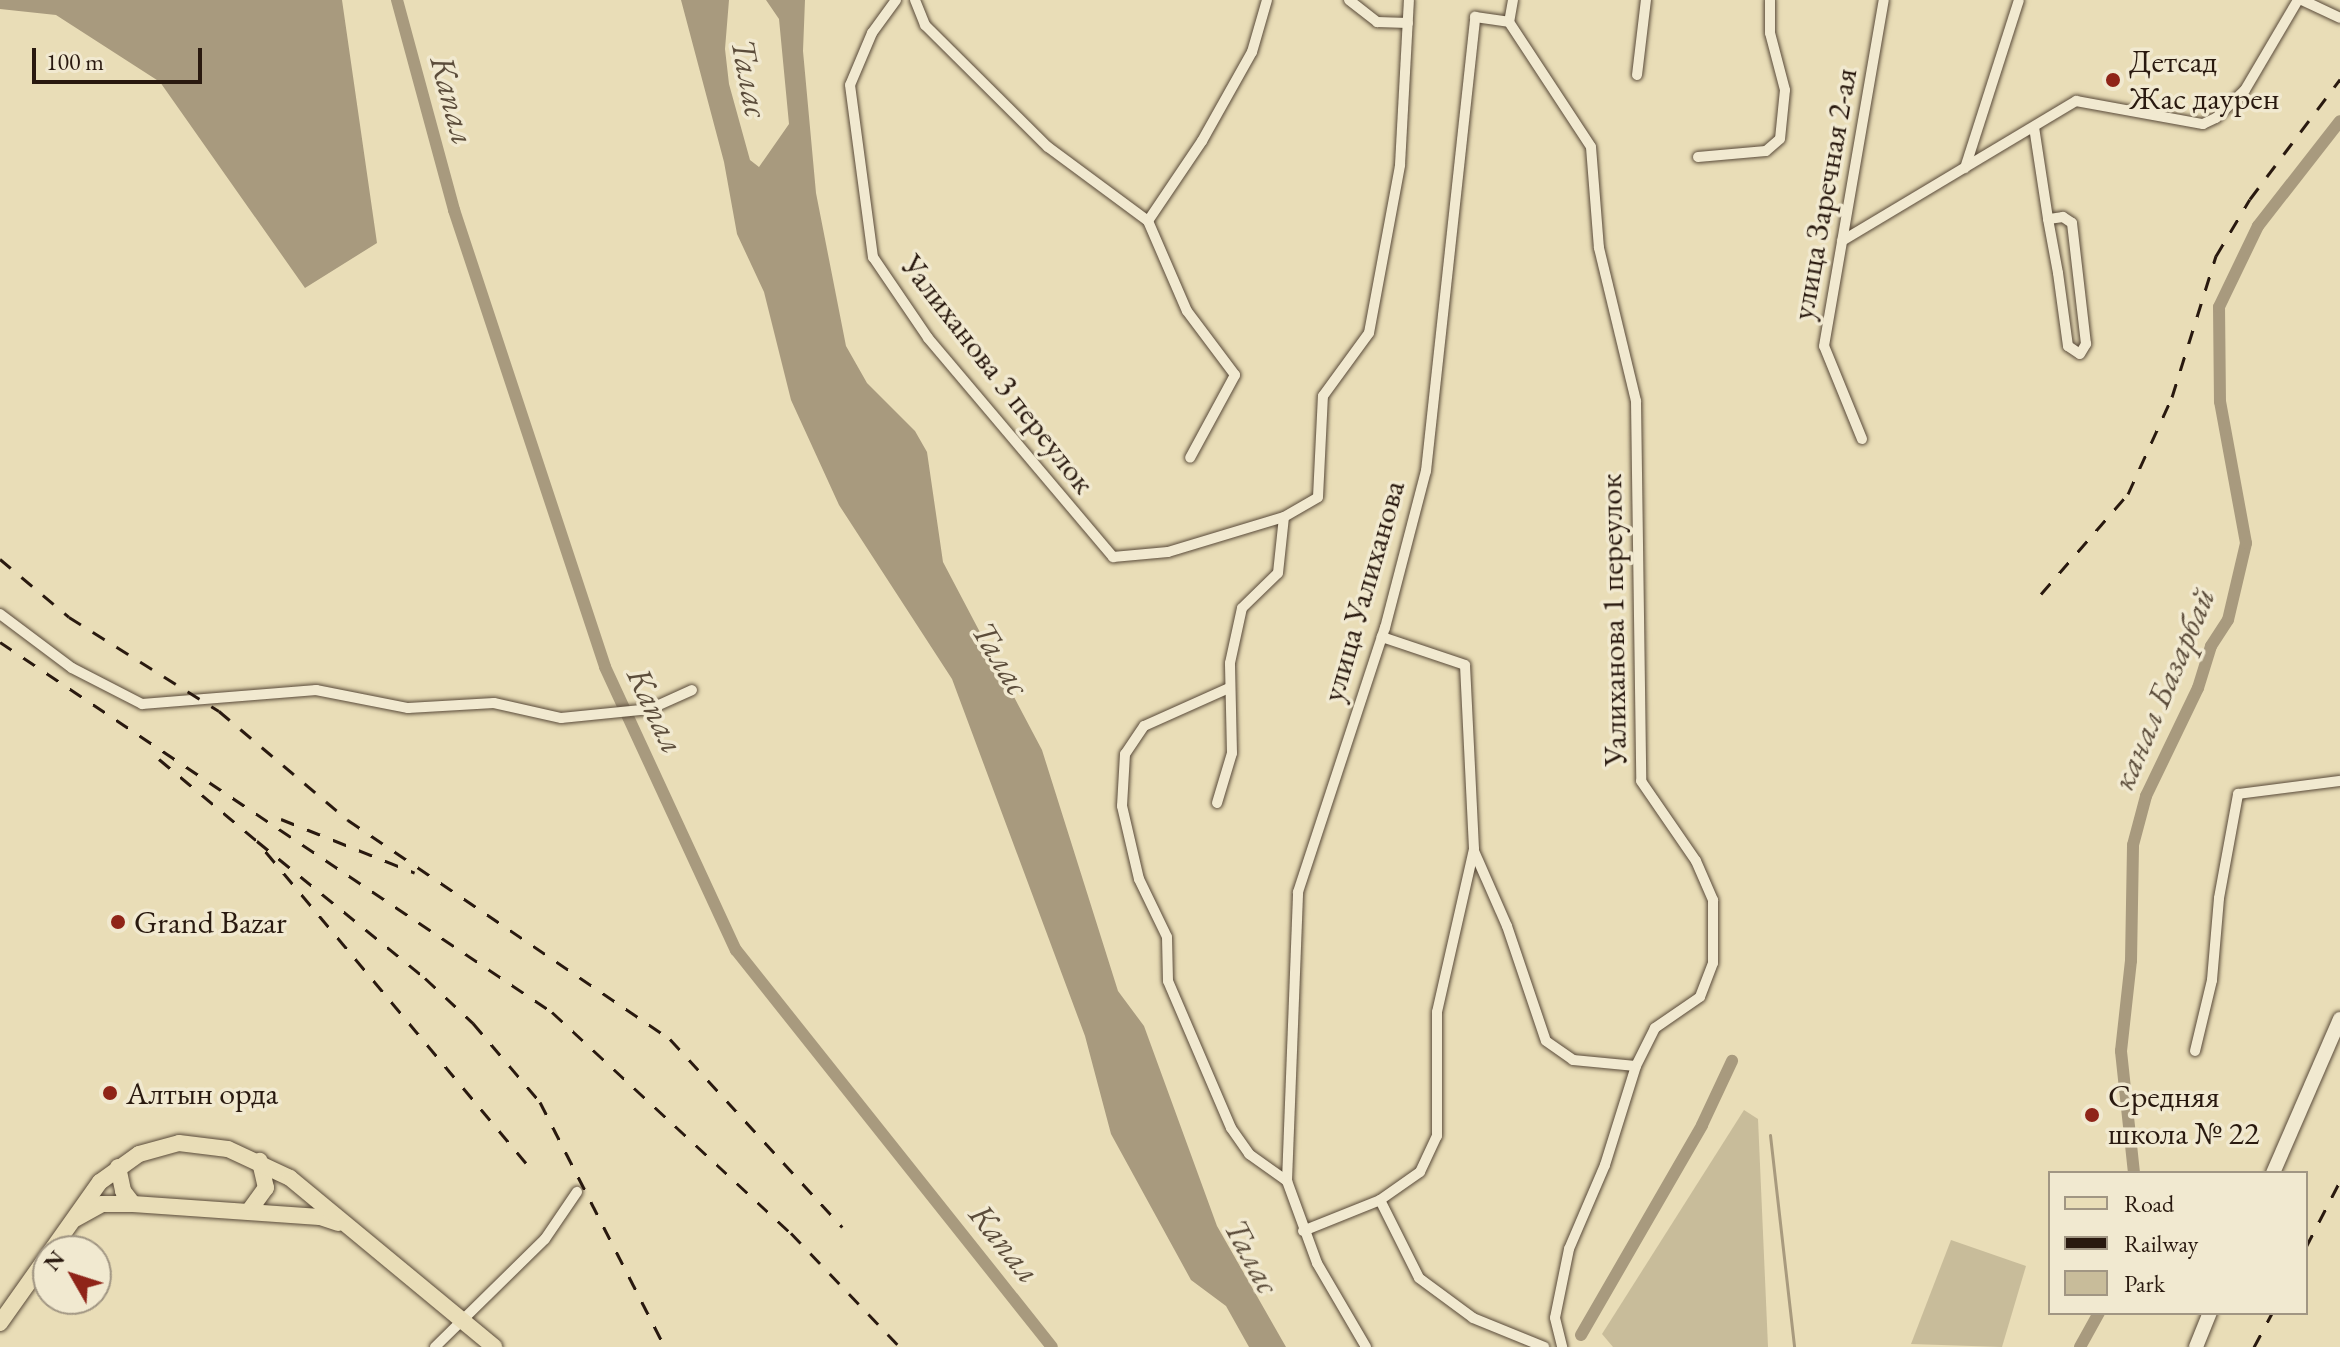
<!DOCTYPE html>
<meta charset="utf-8">
<style>
body{margin:0}
#map{position:relative;width:2340px;height:1347px;overflow:hidden;background:#e9ddb7;font-family:"EB Garamond",serif}
div>[style]{position:absolute}
.green>*{inset:0;background:#c8bc9a}
.water>*{inset:0;background:#a89a7e}
.stream>*{height:3px;margin:-1.5px;padding:0 1.5px;transform-origin:1.5px;border-radius:1.5px;background:#a89a7e}
.canal>*{height:12px;margin:-6px;padding:0 6px;transform-origin:6px;border-radius:6px;background:#a89a7e}
.roads{filter:drop-shadow(0 0 2px #594a39) drop-shadow(0 0 2px #594a39)}
.minor>*{height:10px;margin:-5px;padding:0 5px;transform-origin:5px;border-radius:5px;background:#f1e9d0}
.secondary>*{height:14px;margin:-7px;padding:0 7px;transform-origin:7px;border-radius:7px;background:#f1e9d0}
.primary>*{height:16px;margin:-8px;padding:0 8px;transform-origin:8px;border-radius:8px;background:#e9ddb7}
.rail>*{height:3px;margin-top:-1.5px;transform-origin:0;background:repeating-linear-gradient(90deg,#29190f 0 14px,transparent 0 28px)}
.dots>*{width:22px;height:22px;translate:-50% -50%;box-sizing:border-box;border:4px solid #f1e9d0;border-radius:50%}
span{translate:-50% -50%;white-space:nowrap;text-align:center;line-height:1.15;-webkit-text-stroke:7px #f1e9d0;paint-order:stroke}
.poi-label{font-size:32px;color:#29190f}
.left{translate:0 -50%;text-align:left}
.street-label{font-size:32px;color:#29190f}
.water-label{font-size:34px;color:#5c4d3b;font-style:italic}
.legend{position:absolute;left:2048px;top:1171px;width:260px;height:144px;box-sizing:border-box;background:#f1e9d0;border:2px solid #a19683;margin:0;padding:10px 14px;list-style:none;font-size:24px;color:#29190f}
.legend li{display:flex;align-items:center;gap:16px;height:40px}
.legend b{width:40px;border:2px solid #a19683}
.north{position:absolute;left:32px;top:1235px;width:80px;height:80px;box-sizing:border-box;background:#f1e9d0;border:2px solid #a19683;border-radius:50%;rotate:309deg;font-size:22px;font-weight:700;line-height:32px;text-align:center;color:#29190f}
.north::after{content:'';display:block;margin:auto;width:28px;height:36px;background:#8f2418;clip-path:polygon(50% 0,100% 100%,50% 72%,0 100%)}
.scale{position:absolute;left:32px;top:48px;width:170px;height:36px;box-sizing:border-box;border:4px solid #29190f;border-top:0;padding-left:10px;font-size:24px;line-height:28px;white-space:nowrap;color:#29190f;-webkit-text-stroke:6px #f1e9d0;paint-order:stroke}
</style>
<div id="map">
<div class="green">
<i style="clip-path:polygon(1744px 1110px,1758px 1119px,1768px 1347px,1613px 1347px,1602px 1334px)"></i>
<i style="clip-path:polygon(1951px 1240px,2026px 1266px,2002px 1347px,1911px 1344px)"></i>
</div>
<div class="water">
<i style="clip-path:polygon(0 0,342px 0,377px 243px,305px 288px,160px 82px,56px 15px,0 9px)"></i>
<i style="clip-path:polygon(681px 0,729px 0,725px 49px,729px 84px,750px 160px,759px 167px,789px 124px,779px 19px,766px 0,805px 0,803px 51px,816px 193px,846px 346px,867px 383px,915px 431px,927px 452px,943px 562px,1042px 750px,1118px 991px,1144px 1026px,1217px 1226px,1286px 1347px,1249px 1347px,1226px 1306px,1191px 1280px,1111px 1134px,1085px 1036px,952px 679px,839px 505px,791px 400px,764px 292px,737px 234px,724px 162px)"></i>
</div>
<div class="stream">
<i style="left:1770px;top:1135px;width:213px;rotate:83.5deg"></i>
</div>
<div class="canal">
<i style="left:397px;top:0;width:218px;rotate:74.8deg"></i>
<i style="left:454px;top:210px;width:481px;rotate:71.7deg"></i>
<i style="left:605px;top:667px;width:312px;rotate:65.2deg"></i>
<i style="left:736px;top:950px;width:507px;rotate:51.48deg"></i>
<i style="left:2134px;top:1173px;width:123px;rotate:-96.1deg"></i>
<i style="left:2121px;top:1051px;width:91px;rotate:-83.7deg"></i>
<i style="left:2131px;top:961px;width:116px;rotate:-89deg"></i>
<i style="left:2133px;top:845px;width:51px;rotate:-75.1deg"></i>
<i style="left:2146px;top:796px;width:120px;rotate:-64.3deg"></i>
<i style="left:2198px;top:688px;width:44px;rotate:-72.8deg"></i>
<i style="left:2211px;top:646px;width:31px;rotate:-57deg"></i>
<i style="left:2228px;top:620px;width:79px;rotate:-76.8deg"></i>
<i style="left:2246px;top:543px;width:143px;rotate:-100.4deg"></i>
<i style="left:2220px;top:402px;width:95px;rotate:-90.6deg"></i>
<i style="left:2219px;top:307px;width:90px;rotate:-64.3deg"></i>
<i style="left:2258px;top:226px;width:133px;rotate:-52deg"></i>
<i style="left:1581px;top:1335px;width:242px;rotate:-60deg"></i>
<i style="left:1702px;top:1125px;width:71px;rotate:-64.9deg"></i>
<i style="left:2080px;top:1347px;width:39px;rotate:-61deg"></i>
</div>
<div class="roads">
<div class="minor">
<i style="left:896px;top:0;width:41px;rotate:126deg"></i>
<i style="left:872px;top:33px;width:56px;rotate:112.9deg"></i>
<i style="left:850px;top:85px;width:174px;rotate:82.4deg"></i>
<i style="left:873px;top:257px;width:98px;rotate:55.8deg"></i>
<i style="left:928px;top:338px;width:287px;rotate:49.8deg"></i>
<i style="left:1113px;top:557px;width:55px;rotate:-5.2deg"></i>
<i style="left:1168px;top:552px;width:121px;rotate:-16.8deg"></i>
<i style="left:915px;top:0;width:27px;rotate:68deg"></i>
<i style="left:925px;top:25px;width:173px;rotate:44.8deg"></i>
<i style="left:1048px;top:147px;width:124px;rotate:36.5deg"></i>
<i style="left:1148px;top:221px;width:98px;rotate:66.6deg"></i>
<i style="left:1187px;top:311px;width:80px;rotate:53.1deg"></i>
<i style="left:1235px;top:375px;width:94px;rotate:118.5deg"></i>
<i style="left:1349px;top:0;width:36px;rotate:38deg"></i>
<i style="left:1377px;top:22px;width:31px;rotate:2deg"></i>
<i style="left:1513px;top:0;width:22px;rotate:100deg"></i>
<i style="left:1509px;top:22px;width:149px;rotate:56.7deg"></i>
<i style="left:1591px;top:147px;width:101px;rotate:85.5deg"></i>
<i style="left:1599px;top:248px;width:157px;rotate:76.4deg"></i>
<i style="left:1636px;top:401px;width:380px;rotate:89.2deg"></i>
<i style="left:1641px;top:781px;width:97px;rotate:55.5deg"></i>
<i style="left:1696px;top:861px;width:43px;rotate:66.4deg"></i>
<i style="left:1713px;top:900px;width:63px;rotate:90deg"></i>
<i style="left:1713px;top:963px;width:36px;rotate:111deg"></i>
<i style="left:1700px;top:997px;width:55px;rotate:145.4deg"></i>
<i style="left:1655px;top:1028px;width:42px;rotate:116.6deg"></i>
<i style="left:1636px;top:1066px;width:104px;rotate:107.4deg"></i>
<i style="left:1605px;top:1165px;width:91px;rotate:113.2deg"></i>
<i style="left:1569px;top:1249px;width:70px;rotate:101.5deg"></i>
<i style="left:1555px;top:1318px;width:30px;rotate:76deg"></i>
<i style="left:2302px;top:0;width:42px;rotate:25.3deg"></i>
<i style="left:1637px;top:75px;width:76px;rotate:-83.2deg"></i>
<i style="left:2034px;top:127px;width:93px;rotate:81.3deg"></i>
<i style="left:2048px;top:219px;width:55px;rotate:79.5deg"></i>
<i style="left:2058px;top:273px;width:74px;rotate:82.2deg"></i>
<i style="left:2068px;top:346px;width:14px;rotate:34deg"></i>
<i style="left:2080px;top:354px;width:12px;rotate:-59deg"></i>
<i style="left:2086px;top:344px;width:122px;rotate:-96.6deg"></i>
<i style="left:2072px;top:223px;width:11px;rotate:-146deg"></i>
<i style="left:2063px;top:217px;width:15px;rotate:172deg"></i>
<i style="left:1698px;top:157px;width:68px;rotate:-5deg"></i>
<i style="left:1766px;top:151px;width:18px;rotate:-41deg"></i>
<i style="left:1780px;top:139px;width:49px;rotate:-84.2deg"></i>
<i style="left:1785px;top:90px;width:59px;rotate:-104.7deg"></i>
<i style="left:1770px;top:33px;width:33px;rotate:-90deg"></i>
<i style="left:1965px;top:168px;width:176px;rotate:-72.2deg"></i>
<i style="left:1148px;top:221px;width:97px;rotate:-56deg"></i>
<i style="left:1202px;top:141px;width:102px;rotate:-60.7deg"></i>
<i style="left:1252px;top:52px;width:54px;rotate:-73.9deg"></i>
<i style="left:1842px;top:241px;width:273px;rotate:-30.9deg"></i>
<i style="left:2076px;top:101px;width:129px;rotate:10.3deg"></i>
<i style="left:2203px;top:124px;width:14px;rotate:-25deg"></i>
<i style="left:2216px;top:118px;width:40px;rotate:-44deg"></i>
<i style="left:2245px;top:90px;width:104px;rotate:-59.5deg"></i>
<i style="left:1862px;top:439px;width:100px;rotate:-112.2deg"></i>
<i style="left:1824px;top:346px;width:351px;rotate:-80.2deg"></i>
<i style="left:0;top:614px;width:90px;rotate:36.9deg"></i>
<i style="left:72px;top:668px;width:79px;rotate:27.2deg"></i>
<i style="left:142px;top:704px;width:175px;rotate:-4.6deg"></i>
<i style="left:316px;top:690px;width:94px;rotate:11.1deg"></i>
<i style="left:408px;top:708px;width:86px;rotate:-3.3deg"></i>
<i style="left:494px;top:703px;width:69px;rotate:12.6deg"></i>
<i style="left:561px;top:718px;width:89px;rotate:-5.8deg"></i>
<i style="left:650px;top:709px;width:46px;rotate:-24.3deg"></i>
<i style="left:1229px;top:688px;width:93px;rotate:155.9deg"></i>
<i style="left:1144px;top:726px;width:34px;rotate:124deg"></i>
<i style="left:1125px;top:754px;width:52px;rotate:93.3deg"></i>
<i style="left:1122px;top:806px;width:75px;rotate:76.9deg"></i>
<i style="left:1139px;top:879px;width:64px;rotate:64.2deg"></i>
<i style="left:1167px;top:937px;width:44px;rotate:88.7deg"></i>
<i style="left:1168px;top:981px;width:160px;rotate:66.8deg"></i>
<i style="left:1231px;top:1128px;width:32px;rotate:55deg"></i>
<i style="left:1249px;top:1154px;width:47px;rotate:35.4deg"></i>
<i style="left:1217px;top:803px;width:52px;rotate:-73.3deg"></i>
<i style="left:1232px;top:753px;width:90px;rotate:-91.3deg"></i>
<i style="left:1230px;top:663px;width:56px;rotate:-77.7deg"></i>
<i style="left:1242px;top:608px;width:50px;rotate:-44.2deg"></i>
<i style="left:1278px;top:573px;width:56px;rotate:-83.9deg"></i>
<i style="left:1284px;top:517px;width:39px;rotate:-30deg"></i>
<i style="left:1318px;top:497px;width:101px;rotate:-87.2deg"></i>
<i style="left:1323px;top:396px;width:78px;rotate:-53.9deg"></i>
<i style="left:1369px;top:333px;width:171px;rotate:-79.5deg"></i>
<i style="left:1400px;top:165px;width:165px;rotate:-86.9deg"></i>
<i style="left:1474px;top:851px;width:82px;rotate:66.3deg"></i>
<i style="left:1507px;top:926px;width:121px;rotate:71.3deg"></i>
<i style="left:1546px;top:1041px;width:33px;rotate:35deg"></i>
<i style="left:1573px;top:1060px;width:63px;rotate:5.4deg"></i>
<i style="left:2195px;top:1051px;width:73px;rotate:-76.5deg"></i>
<i style="left:2212px;top:980px;width:82px;rotate:-85.1deg"></i>
<i style="left:2219px;top:898px;width:106px;rotate:-79.6deg"></i>
<i style="left:2238px;top:794px;width:103px;rotate:-7.3deg"></i>
<i style="left:1380px;top:1200px;width:87px;rotate:63.4deg"></i>
<i style="left:1419px;top:1278px;width:67px;rotate:36.5deg"></i>
<i style="left:1473px;top:1318px;width:77px;rotate:22.2deg"></i>
<i style="left:1303px;top:1231px;width:83px;rotate:-21.9deg"></i>
<i style="left:1380px;top:1200px;width:49px;rotate:-35deg"></i>
<i style="left:1420px;top:1172px;width:40px;rotate:-65deg"></i>
<i style="left:1437px;top:1136px;width:124px;rotate:-90deg"></i>
<i style="left:1437px;top:1012px;width:167px;rotate:-77.2deg"></i>
<i style="left:1474px;top:849px;width:184px;rotate:-92.8deg"></i>
<i style="left:1465px;top:665px;width:88px;rotate:-161.4deg"></i>
<i style="left:435px;top:1347px;width:154px;rotate:-44.5deg"></i>
<i style="left:545px;top:1239px;width:57px;rotate:-55.8deg"></i>
<i style="left:1366px;top:1347px;width:97px;rotate:-120.3deg"></i>
<i style="left:1317px;top:1263px;width:87px;rotate:-110.1deg"></i>
<i style="left:1287px;top:1181px;width:289px;rotate:-87.8deg"></i>
<i style="left:1298px;top:892px;width:278px;rotate:-71.8deg"></i>
<i style="left:1385px;top:628px;width:162px;rotate:-75.4deg"></i>
<i style="left:1426px;top:471px;width:457px;rotate:-83.8deg"></i>
<i style="left:1475px;top:17px;width:34px;rotate:8deg"></i>
</div>
<div class="secondary">
<i style="left:2273px;top:1173px;width:168px;rotate:-66.5deg"></i>
<i style="left:2196px;top:1347px;width:37px;rotate:-68deg"></i>
</div>
<div class="primary">
<i style="left:118px;top:1167px;width:25px;rotate:78deg"></i>
<i style="left:123px;top:1191px;width:16px;rotate:52deg"></i>
<i style="left:249px;top:1211px;width:29px;rotate:-54deg"></i>
<i style="left:266px;top:1188px;width:28px;rotate:-103deg"></i>
<i style="left:75px;top:1219px;width:31px;rotate:-29deg"></i>
<i style="left:102px;top:1204px;width:31px"></i>
<i style="left:133px;top:1204px;width:187px;rotate:4deg"></i>
<i style="left:320px;top:1217px;width:19px;rotate:18deg"></i>
<i style="left:0;top:1323px;width:173px;rotate:-54.7deg"></i>
<i style="left:100px;top:1182px;width:48px;rotate:-35.7deg"></i>
<i style="left:139px;top:1154px;width:41px;rotate:-15.4deg"></i>
<i style="left:179px;top:1143px;width:49px;rotate:7deg"></i>
<i style="left:228px;top:1149px;width:68px;rotate:25.1deg"></i>
<i style="left:290px;top:1178px;width:265px;rotate:39.6deg"></i>
</div>
</div>
<div class="rail">
<i style="left:0;top:559px;width:90px;rotate:40deg"></i>
<i style="left:69px;top:617px;width:177px;rotate:32.1deg"></i>
<i style="left:219px;top:711px;width:169px;rotate:40.2deg"></i>
<i style="left:348px;top:820px;width:389px;rotate:34.2deg"></i>
<i style="left:670px;top:1039px;width:255px;rotate:47.5deg"></i>
<i style="left:2041px;top:594px;width:133px;rotate:-49deg"></i>
<i style="left:2128px;top:494px;width:107px;rotate:-65.6deg"></i>
<i style="left:2172px;top:397px;width:148px;rotate:-72.7deg"></i>
<i style="left:2216px;top:256px;width:66px;rotate:-59.2deg"></i>
<i style="left:2250px;top:199px;width:150px;rotate:-53.1deg"></i>
<i style="left:0;top:642px;width:665px;rotate:33.83deg"></i>
<i style="left:552px;top:1012px;width:326px;rotate:42.8deg"></i>
<i style="left:791px;top:1233px;width:158px;rotate:46.3deg"></i>
<i style="left:159px;top:759px;width:128px;rotate:39.9deg"></i>
<i style="left:281px;top:819px;width:144px;rotate:21.9deg"></i>
<i style="left:526px;top:1163px;width:420px;rotate:-129.9deg"></i>
<i style="left:257px;top:841px;width:217px;rotate:39.2deg"></i>
<i style="left:425px;top:978px;width:66px;rotate:43.2deg"></i>
<i style="left:473px;top:1023px;width:104px;rotate:49.7deg"></i>
<i style="left:540px;top:1102px;width:275px;rotate:63deg"></i>
<i style="left:2306px;top:1247px;width:74px;rotate:-62.7deg"></i>
<i style="left:2254px;top:1347px;width:38px;rotate:-62deg"></i>
</div>
<div class="dots">
<i style="left:2113px;top:80px;background:#8f2418"></i>
<i style="left:118px;top:922px;background:#8f2418"></i>
<i style="left:110px;top:1093px;background:#8f2418"></i>
<i style="left:2092px;top:1115px;background:#8f2418"></i>
</div>
<div class="poi-label">
<span class="left" style="left:2129px;top:80px">Детсад<br>Жас даурен</span>
<span class="left" style="left:134px;top:922px">Grand Bazar</span>
<span class="left" style="left:126px;top:1093px">Алтын орда</span>
<span class="left" style="left:2108px;top:1115px">Средняя<br>школа № 22</span>
</div>
<div class="street-label">
<span style="left:1824px;top:194px;rotate:-80deg">улица Заречная 2-ая</span>
<span style="left:998px;top:374px;rotate:52deg">Уалиханова 3 переулок</span>
<span style="left:1363px;top:591px;rotate:-74deg">улица Уалиханова</span>
<span style="left:1613px;top:620px;rotate:-91deg">Уалиханова 1 переулок</span>
</div>
<div class="water-label">
<span style="left:750px;top:78px;rotate:79deg">Талас</span>
<span style="left:453px;top:100px;rotate:75deg">Капал</span>
<span style="left:1001px;top:658px;rotate:59deg">Талас</span>
<span style="left:2163px;top:689px;rotate:-67deg">канал Базарбай</span>
<span style="left:656px;top:710px;rotate:65deg">Капал</span>
<span style="left:1005px;top:1243px;rotate:51deg">Капал</span>
<span style="left:1252px;top:1256px;rotate:62deg">Талас</span>
</div>
<ul class="legend">
<li><b style="height:10px;background:#e9ddb7"></b>Road</li>
<li><b style="height:10px;background:#29190f"></b>Railway</li>
<li><b style="height:22px;background:#c8bc9a"></b>Park</li>
</ul>
<div class="north">N</div>
<div class="scale">100 m</div>
</div>
